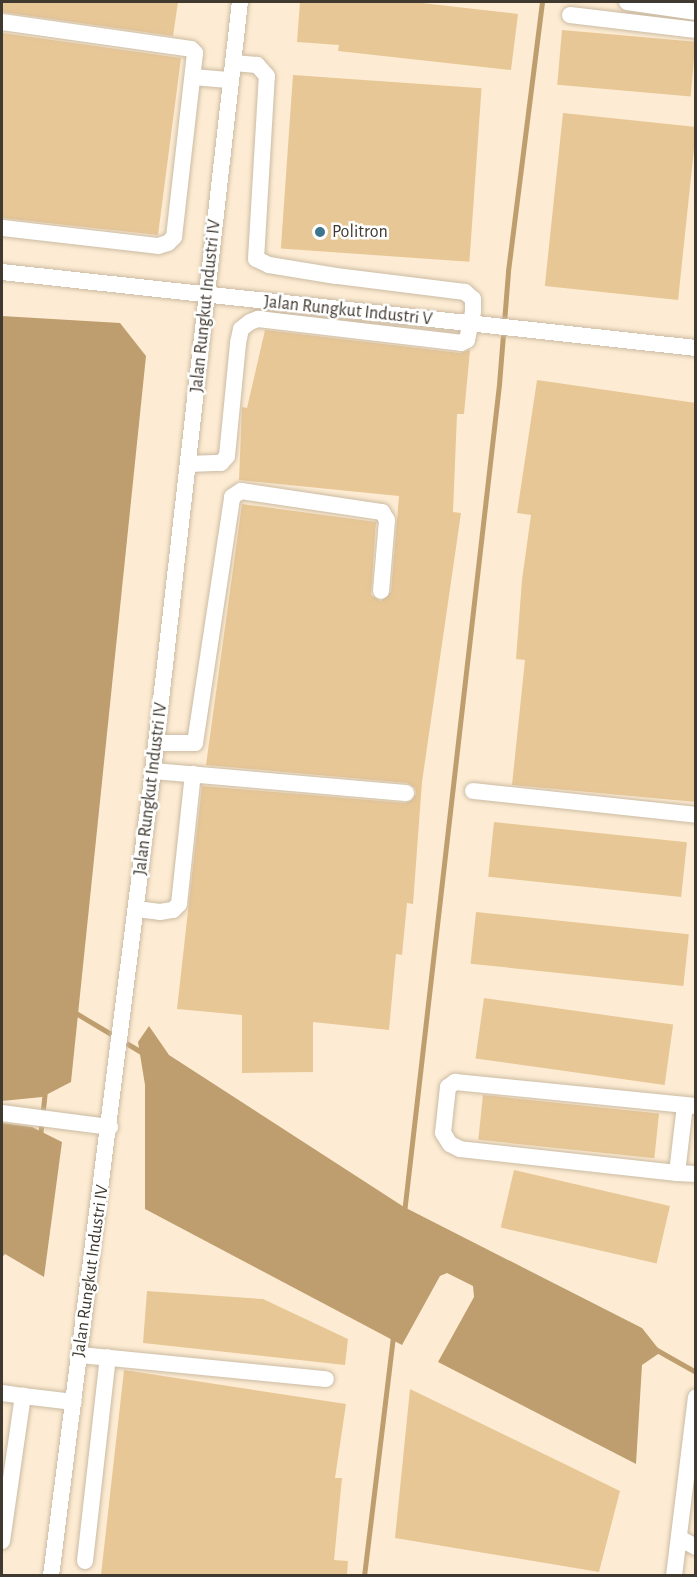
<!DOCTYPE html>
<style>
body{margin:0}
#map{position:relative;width:697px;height:1577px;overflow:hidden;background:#fdf6ed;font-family:"Alegreya Sans",sans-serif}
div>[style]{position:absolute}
.built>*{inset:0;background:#fdecd3;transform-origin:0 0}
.water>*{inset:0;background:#be9e6e}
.stream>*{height:5px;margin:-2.5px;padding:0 2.5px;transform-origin:2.5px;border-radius:2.5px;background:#be9e6e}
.building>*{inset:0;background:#e8c796;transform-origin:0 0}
.roads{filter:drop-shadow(0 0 2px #cbbba3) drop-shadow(0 0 2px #cbbba3)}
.minor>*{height:16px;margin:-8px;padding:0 8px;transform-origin:8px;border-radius:8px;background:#fff}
.dots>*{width:16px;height:16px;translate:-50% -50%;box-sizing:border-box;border:3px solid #fff;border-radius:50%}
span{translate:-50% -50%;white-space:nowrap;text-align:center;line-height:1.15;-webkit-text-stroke:5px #fff;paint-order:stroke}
.poi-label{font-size:18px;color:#3f392f}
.left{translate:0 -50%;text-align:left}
.street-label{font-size:18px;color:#3f392f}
.frame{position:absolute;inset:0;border:3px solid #3f392f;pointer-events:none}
</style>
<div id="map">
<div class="built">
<i style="left:2px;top:2px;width:693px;height:1573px"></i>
</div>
<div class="water">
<i style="clip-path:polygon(2px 316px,120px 323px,146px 356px,71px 1082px,42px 1097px,2px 1101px)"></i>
<i style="clip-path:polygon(149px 1026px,169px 1055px,404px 1207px,642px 1328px,661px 1352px,642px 1365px,636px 1464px,438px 1362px,474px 1297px,473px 1286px,447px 1273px,440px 1276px,402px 1345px,145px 1209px,145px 1085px,138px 1042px)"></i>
<i style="clip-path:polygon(2px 1123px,32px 1127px,62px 1142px,44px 1277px,5px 1254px,2px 1257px)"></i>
</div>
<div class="stream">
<i style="left:74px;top:1012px;width:84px;rotate:30.8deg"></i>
<i style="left:40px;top:1137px;width:47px;rotate:-83.9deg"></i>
<i style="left:404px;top:1213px;width:834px;rotate:-83.46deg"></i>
<i style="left:499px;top:384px;width:113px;rotate:-85.4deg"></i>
<i style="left:508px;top:271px;width:271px;rotate:-82.8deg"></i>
<i style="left:655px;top:1349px;width:47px;rotate:29.3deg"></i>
<i style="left:364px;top:1576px;width:242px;rotate:-83.1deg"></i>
</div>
<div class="building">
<i style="clip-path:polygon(2px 2px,178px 2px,173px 36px,2px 12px)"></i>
<i style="clip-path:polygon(300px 2px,413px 2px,518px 14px,511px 70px,338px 51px,339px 45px,297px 42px)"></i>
<i style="left:562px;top:30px;width:134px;height:55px;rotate:5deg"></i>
<i style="clip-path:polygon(2px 33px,181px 58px,158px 235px,2px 218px)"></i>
<i style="left:293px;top:75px;width:189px;height:174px;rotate:4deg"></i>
<i style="left:563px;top:113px;width:134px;height:174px;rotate:6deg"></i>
<i style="clip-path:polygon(265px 330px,460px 353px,470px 350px,464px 414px,457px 414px,453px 512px,461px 513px,422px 782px,413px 904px,407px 903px,402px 955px,396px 954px,389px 1030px,313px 1022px,313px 1072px,242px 1073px,242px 1015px,177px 1009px,202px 786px,405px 803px,416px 794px,415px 788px,407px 783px,206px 765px,242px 504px,376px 522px,371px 595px,381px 601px,391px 592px,399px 496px,239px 480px,242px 407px,247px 408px)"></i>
<i style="clip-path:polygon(537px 380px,696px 403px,696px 802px,512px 785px,525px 660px,516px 659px,522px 580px,531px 515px,517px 513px)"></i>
<i style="left:494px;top:822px;width:194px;height:55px;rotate:6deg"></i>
<i style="left:476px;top:912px;width:214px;height:52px;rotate:6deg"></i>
<i style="left:484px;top:998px;width:191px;height:61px;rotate:8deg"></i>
<i style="left:483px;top:1095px;width:177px;height:45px;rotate:6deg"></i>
<i style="left:514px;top:1170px;width:160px;height:59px;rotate:13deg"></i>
<i style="clip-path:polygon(147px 1291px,263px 1299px,348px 1339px,345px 1365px,143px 1343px)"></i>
<i style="clip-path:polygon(124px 1370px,346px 1404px,335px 1478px,342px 1478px,334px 1560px,348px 1561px,347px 1575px,101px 1575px)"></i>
<i style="clip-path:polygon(410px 1389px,620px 1491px,599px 1572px,395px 1538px)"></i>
</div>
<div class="roads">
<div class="minor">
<i style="left:627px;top:2px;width:70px;rotate:8.2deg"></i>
<i style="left:570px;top:15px;width:127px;rotate:6.8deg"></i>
<i style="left:2px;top:22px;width:191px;rotate:8.1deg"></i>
<i style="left:191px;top:49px;width:6px;rotate:45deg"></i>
<i style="left:195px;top:53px;width:185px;rotate:96.5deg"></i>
<i style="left:174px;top:237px;width:8px;rotate:135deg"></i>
<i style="left:168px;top:243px;width:10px;rotate:163deg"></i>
<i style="left:158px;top:246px;width:157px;rotate:-173.4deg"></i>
<i style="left:193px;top:77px;width:38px;rotate:5deg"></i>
<i style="left:2px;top:272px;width:698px;rotate:6.25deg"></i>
<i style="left:188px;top:464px;width:33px;rotate:-2deg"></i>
<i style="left:221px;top:463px;width:9px;rotate:-49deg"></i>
<i style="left:227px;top:456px;width:114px;rotate:-84.4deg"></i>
<i style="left:238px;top:343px;width:14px;rotate:-78deg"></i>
<i style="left:241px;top:329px;width:11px;rotate:-38deg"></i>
<i style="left:250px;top:322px;width:9px;rotate:-21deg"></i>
<i style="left:258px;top:319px;width:204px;rotate:6.7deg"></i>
<i style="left:461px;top:343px;width:7px;rotate:-27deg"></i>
<i style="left:467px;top:340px;width:30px;rotate:-78deg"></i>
<i style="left:473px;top:311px;width:12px;rotate:-90deg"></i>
<i style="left:473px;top:299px;width:11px;rotate:-139deg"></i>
<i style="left:465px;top:292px;width:130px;rotate:-172.9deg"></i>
<i style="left:336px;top:276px;width:68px;rotate:-170.7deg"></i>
<i style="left:269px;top:265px;width:14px;rotate:-155deg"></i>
<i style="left:256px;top:259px;width:183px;rotate:-86.6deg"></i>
<i style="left:267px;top:76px;width:15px;rotate:-132deg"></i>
<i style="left:257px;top:65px;width:24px;rotate:-175deg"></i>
<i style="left:156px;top:743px;width:39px"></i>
<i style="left:195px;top:743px;width:249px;rotate:-81.4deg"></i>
<i style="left:232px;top:497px;width:11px;rotate:-34deg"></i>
<i style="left:241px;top:491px;width:143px;rotate:8.5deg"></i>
<i style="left:382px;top:512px;width:9px;rotate:58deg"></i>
<i style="left:387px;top:520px;width:71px;rotate:94.8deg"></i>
<i style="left:153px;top:771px;width:254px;rotate:5deg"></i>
<i style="left:473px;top:791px;width:224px;rotate:6.1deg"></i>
<i style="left:136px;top:909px;width:24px;rotate:7deg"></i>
<i style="left:160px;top:912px;width:13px;rotate:-9deg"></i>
<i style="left:173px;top:910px;width:8px;rotate:-45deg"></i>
<i style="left:179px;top:904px;width:131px;rotate:-83.9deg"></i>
<i style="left:685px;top:1105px;width:68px;rotate:96.7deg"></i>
<i style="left:677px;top:1173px;width:19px;rotate:3deg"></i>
<i style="left:2px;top:1113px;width:109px;rotate:7.4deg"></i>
<i style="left:677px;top:1173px;width:218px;rotate:-173.7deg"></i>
<i style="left:460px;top:1149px;width:11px;rotate:-153deg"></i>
<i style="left:450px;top:1144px;width:13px;rotate:-122deg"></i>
<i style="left:443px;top:1133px;width:46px;rotate:-83.8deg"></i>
<i style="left:448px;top:1087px;width:9px;rotate:-36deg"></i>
<i style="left:455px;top:1082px;width:242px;rotate:5.7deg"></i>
<i style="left:80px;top:1355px;width:247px;rotate:5.6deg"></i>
<i style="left:2px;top:1393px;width:21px;rotate:8deg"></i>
<i style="left:679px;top:1538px;width:19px;rotate:28deg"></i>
<i style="left:2px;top:1541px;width:147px;rotate:-81.8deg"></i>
<i style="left:23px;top:1396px;width:51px;rotate:6.7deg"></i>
<i style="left:85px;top:1561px;width:205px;rotate:-83.6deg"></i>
<i style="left:51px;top:1576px;width:811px;rotate:-82.78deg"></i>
<i style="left:153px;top:771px;width:774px;rotate:-83.55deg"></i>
<i style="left:674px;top:1576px;width:180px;rotate:-83deg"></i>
</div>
</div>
<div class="dots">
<i style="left:320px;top:232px;background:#3b768e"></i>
</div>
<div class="poi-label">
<span class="left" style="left:332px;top:232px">Politron</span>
</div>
<div class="street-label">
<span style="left:206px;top:306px;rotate:-84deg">Jalan Rungkut Industri IV</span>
<span style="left:348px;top:311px;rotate:6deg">Jalan Rungkut Industri V</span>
<span style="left:151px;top:789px;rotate:-83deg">Jalan Rungkut Industri IV</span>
<span style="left:91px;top:1271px;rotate:-82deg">Jalan Rungkut Industri IV</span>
</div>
<div class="frame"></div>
</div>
